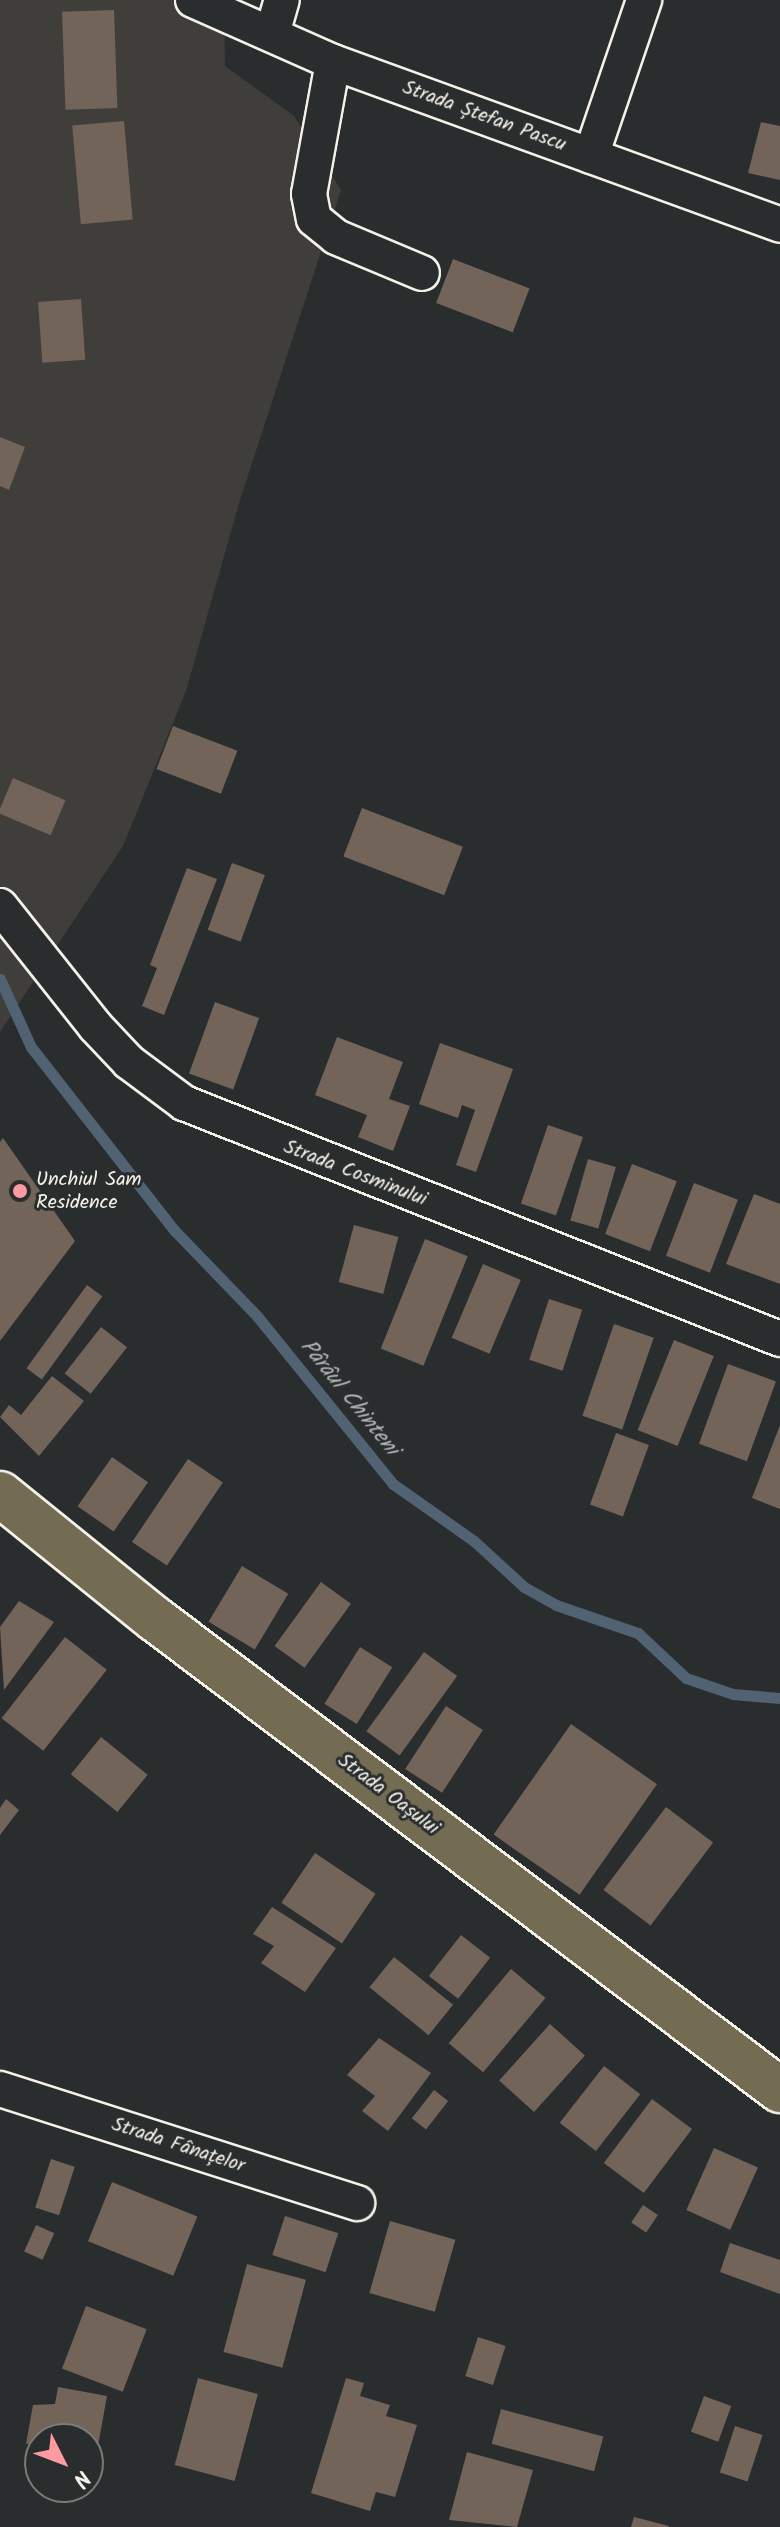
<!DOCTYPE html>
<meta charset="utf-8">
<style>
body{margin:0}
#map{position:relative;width:780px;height:2527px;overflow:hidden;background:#2a2d2e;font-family:Kalam,sans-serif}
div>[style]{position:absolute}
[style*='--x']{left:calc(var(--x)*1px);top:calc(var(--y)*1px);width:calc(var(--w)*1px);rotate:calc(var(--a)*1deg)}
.built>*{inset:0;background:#403e3b}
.stream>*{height:11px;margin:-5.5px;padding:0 5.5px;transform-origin:5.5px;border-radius:5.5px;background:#516373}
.building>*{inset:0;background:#726458;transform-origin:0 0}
.roads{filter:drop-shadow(2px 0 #f4f1e8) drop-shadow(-2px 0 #f4f1e8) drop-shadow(0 2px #f4f1e8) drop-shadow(0 -2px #f4f1e8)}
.minor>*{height:34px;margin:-17px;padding:0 17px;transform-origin:17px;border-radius:17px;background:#2a2d2e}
.major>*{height:44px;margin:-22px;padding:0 22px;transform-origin:22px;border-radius:22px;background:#736b52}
.dots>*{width:22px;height:22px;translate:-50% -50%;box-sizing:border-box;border:4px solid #2a2d2e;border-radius:50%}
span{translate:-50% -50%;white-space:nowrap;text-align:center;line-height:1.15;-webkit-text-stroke:6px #2a2d2e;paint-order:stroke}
.street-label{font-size:20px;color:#f4f1e8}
.poi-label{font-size:20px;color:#f4f1e8}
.left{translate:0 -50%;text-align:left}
.water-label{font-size:22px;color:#b3b8b9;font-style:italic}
.north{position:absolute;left:24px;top:2423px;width:80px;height:80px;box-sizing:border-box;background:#2a2d2e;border:2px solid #7b7b78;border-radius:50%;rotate:132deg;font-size:22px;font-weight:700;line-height:32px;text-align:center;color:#f4f1e8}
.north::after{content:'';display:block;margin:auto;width:28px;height:36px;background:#ff9aa2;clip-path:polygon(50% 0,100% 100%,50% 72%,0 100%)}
</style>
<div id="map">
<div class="built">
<div style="clip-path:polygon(0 0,224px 0,225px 66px,294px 116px,341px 190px,239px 503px,186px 691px,123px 846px,0 1032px)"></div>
</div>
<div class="stream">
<div style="--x:0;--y:979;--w:75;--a:65.5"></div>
<div style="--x:31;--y:1047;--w:234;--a:52"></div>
<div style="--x:175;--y:1231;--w:118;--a:46"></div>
<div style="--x:257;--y:1316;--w:216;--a:51"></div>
<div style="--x:393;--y:1484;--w:99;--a:35.1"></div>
<div style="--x:474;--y:1541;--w:68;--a:42.6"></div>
<div style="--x:524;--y:1587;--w:37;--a:29"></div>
<div style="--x:556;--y:1605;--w:87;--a:18.9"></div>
<div style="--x:638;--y:1633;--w:66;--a:43.2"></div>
<div style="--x:686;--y:1678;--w:50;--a:18.8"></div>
<div style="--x:733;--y:1694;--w:47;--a:4.9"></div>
</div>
<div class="building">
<div style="left:114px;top:10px;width:98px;height:52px;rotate:88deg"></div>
<div style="left:124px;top:121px;width:99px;height:52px;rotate:85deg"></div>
<div style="clip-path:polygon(761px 122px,780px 126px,780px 180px,748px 173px)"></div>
<div style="left:453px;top:259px;width:82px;height:47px;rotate:21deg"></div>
<div style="left:81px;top:299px;width:61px;height:43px;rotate:86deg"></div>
<div style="clip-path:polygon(0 437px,25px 447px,9px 490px,0 486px)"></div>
<div style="left:173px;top:726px;width:69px;height:46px;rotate:21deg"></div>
<div style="left:13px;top:778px;width:57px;height:38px;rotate:23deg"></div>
<div style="left:362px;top:808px;width:108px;height:52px;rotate:21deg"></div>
<div style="left:232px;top:863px;width:35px;height:71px;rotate:20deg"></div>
<div style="clip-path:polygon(187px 868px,217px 879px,164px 1015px,142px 1006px,157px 968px,150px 965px)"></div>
<div style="left:215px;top:1002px;width:47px;height:76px;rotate:20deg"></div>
<div style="clip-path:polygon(337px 1037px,403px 1062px,389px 1099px,410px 1106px,393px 1151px,358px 1137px,367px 1115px,315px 1095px)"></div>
<div style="clip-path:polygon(440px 1043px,513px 1069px,476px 1172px,456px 1165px,475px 1110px,462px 1105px,458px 1118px,419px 1104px)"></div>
<div style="left:548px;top:1125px;width:37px;height:83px;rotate:19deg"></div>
<div style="clip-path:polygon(3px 1138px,75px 1241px,0 1341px,0 1142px)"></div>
<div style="left:588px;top:1159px;width:29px;height:64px;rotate:16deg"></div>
<div style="left:632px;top:1164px;width:48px;height:75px;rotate:21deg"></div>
<div style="left:694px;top:1183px;width:47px;height:78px;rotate:21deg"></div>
<div style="clip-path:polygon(754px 1194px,780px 1204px,780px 1284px,726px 1264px)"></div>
<div style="left:354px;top:1225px;width:46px;height:59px;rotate:15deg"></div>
<div style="left:425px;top:1239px;width:46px;height:118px;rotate:22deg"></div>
<div style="left:483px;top:1264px;width:41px;height:80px;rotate:23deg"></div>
<div style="left:87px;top:1285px;width:19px;height:103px;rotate:36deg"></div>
<div style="left:549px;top:1299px;width:35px;height:64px;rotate:18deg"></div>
<div style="left:614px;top:1324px;width:42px;height:97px;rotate:19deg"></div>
<div style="left:101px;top:1327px;width:33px;height:59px;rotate:38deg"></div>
<div style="left:674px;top:1340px;width:43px;height:97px;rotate:22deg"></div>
<div style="left:728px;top:1364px;width:51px;height:85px;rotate:20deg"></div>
<div style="clip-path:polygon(52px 1376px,84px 1401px,39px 1456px,0 1417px,9px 1405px,21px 1415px)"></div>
<div style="clip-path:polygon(780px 1425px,780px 1509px,752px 1498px)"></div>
<div style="left:616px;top:1433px;width:35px;height:76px;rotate:20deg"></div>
<div style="left:112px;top:1457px;width:44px;height:60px;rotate:35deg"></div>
<div style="left:188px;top:1459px;width:42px;height:100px;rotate:34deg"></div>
<div style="left:242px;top:1566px;width:54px;height:65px;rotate:31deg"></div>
<div style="left:321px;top:1582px;width:37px;height:79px;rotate:36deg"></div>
<div style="clip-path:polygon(19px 1601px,54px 1622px,4px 1690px,0 1627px)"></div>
<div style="left:65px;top:1637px;width:53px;height:103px;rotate:38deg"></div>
<div style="left:360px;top:1647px;width:38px;height:67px;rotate:32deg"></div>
<div style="left:424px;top:1652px;width:41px;height:98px;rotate:36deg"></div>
<div style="left:446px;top:1706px;width:44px;height:75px;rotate:33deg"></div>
<div style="left:571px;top:1724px;width:105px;height:135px;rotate:35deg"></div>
<div style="left:101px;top:1737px;width:60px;height:48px;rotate:39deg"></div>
<div style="clip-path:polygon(6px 1799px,19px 1810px,0 1835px,0 1808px)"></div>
<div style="left:666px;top:1807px;width:59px;height:104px;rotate:37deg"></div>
<div style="left:315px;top:1853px;width:73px;height:60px;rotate:34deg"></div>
<div style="clip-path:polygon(272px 1907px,336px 1948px,305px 1992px,261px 1963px,274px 1946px,253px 1934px)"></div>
<div style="left:461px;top:1935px;width:37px;height:52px;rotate:38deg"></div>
<div style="left:394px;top:1957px;width:76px;height:39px;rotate:39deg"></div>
<div style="left:511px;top:1969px;width:45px;height:97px;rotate:40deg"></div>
<div style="left:550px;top:2024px;width:47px;height:76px;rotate:42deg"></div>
<div style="clip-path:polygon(379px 2038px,431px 2073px,388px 2131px,362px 2111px,375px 2096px,347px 2075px)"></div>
<div style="left:604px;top:2066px;width:46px;height:72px;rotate:38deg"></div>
<div style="left:434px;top:2090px;width:18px;height:36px;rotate:38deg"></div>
<div style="left:652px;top:2099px;width:50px;height:80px;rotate:37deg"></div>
<div style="left:714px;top:2148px;width:48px;height:68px;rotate:24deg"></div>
<div style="left:51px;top:2159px;width:25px;height:51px;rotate:18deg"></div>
<div style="left:112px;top:2182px;width:92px;height:64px;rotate:22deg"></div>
<div style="left:643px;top:2205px;width:18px;height:21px;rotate:34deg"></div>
<div style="left:285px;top:2216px;width:56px;height:41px;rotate:18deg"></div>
<div style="left:390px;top:2221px;width:68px;height:75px;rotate:16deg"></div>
<div style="left:36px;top:2225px;width:20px;height:29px;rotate:24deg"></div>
<div style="clip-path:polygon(730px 2243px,780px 2260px,780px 2294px,720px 2272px)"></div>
<div style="left:247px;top:2264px;width:61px;height:91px;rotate:15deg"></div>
<div style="left:86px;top:2306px;width:65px;height:67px;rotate:21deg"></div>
<div style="left:478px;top:2337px;width:29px;height:41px;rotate:18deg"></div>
<div style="left:198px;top:2378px;width:62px;height:90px;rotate:15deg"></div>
<div style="clip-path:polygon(346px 2378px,364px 2383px,360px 2396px,390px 2405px,386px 2416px,417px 2425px,395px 2497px,376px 2492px,370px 2511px,311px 2493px)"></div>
<div style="clip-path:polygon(58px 2387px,107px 2396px,96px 2457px,88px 2456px,88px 2439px,26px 2444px,33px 2405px,55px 2404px)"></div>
<div style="left:704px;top:2396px;width:29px;height:38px;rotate:20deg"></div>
<div style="left:501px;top:2409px;width:106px;height:36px;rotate:15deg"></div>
<div style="left:735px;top:2426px;width:29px;height:49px;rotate:18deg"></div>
<div style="clip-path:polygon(467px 2452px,533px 2470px,517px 2527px,449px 2520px)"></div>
<div style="clip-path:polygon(634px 2517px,669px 2526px,668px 2527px,631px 2527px)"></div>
</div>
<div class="roads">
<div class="minor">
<div style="--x:193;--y:0;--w:153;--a:23.9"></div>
<div style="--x:333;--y:62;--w:476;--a:20"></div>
<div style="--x:272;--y:34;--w:35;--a:-74"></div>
<div style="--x:333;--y:62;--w:134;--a:100.3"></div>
<div style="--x:309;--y:194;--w:25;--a:79"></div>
<div style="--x:314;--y:219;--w:28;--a:39"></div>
<div style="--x:336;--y:237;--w:93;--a:22.7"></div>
<div style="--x:591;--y:156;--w:165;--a:-71.2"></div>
<div style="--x:0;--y:906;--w:153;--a:51.6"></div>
<div style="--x:95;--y:1026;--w:50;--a:46.6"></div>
<div style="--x:129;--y:1062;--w:69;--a:36.7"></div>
<div style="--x:184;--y:1103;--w:641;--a:21.6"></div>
<div style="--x:0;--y:2089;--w:375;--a:17.7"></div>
</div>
<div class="major">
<div style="--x:0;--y:1494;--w:199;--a:38.9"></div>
<div style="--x:155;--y:1619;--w:783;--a:37"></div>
</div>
</div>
<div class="dots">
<div style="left:20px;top:1191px;background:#ff9aa2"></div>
</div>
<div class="street-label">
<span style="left:484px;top:117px;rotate:20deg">Strada Ștefan Pascu</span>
<span style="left:355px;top:1174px;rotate:21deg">Strada Cosminului</span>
<span style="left:388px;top:1795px;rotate:37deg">Strada Oașului</span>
<span style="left:178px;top:2146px;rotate:18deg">Strada Fânațelor</span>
</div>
<div class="poi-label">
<span class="left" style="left:36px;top:1192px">Unchiul Sam<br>Residence</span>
</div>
<div class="water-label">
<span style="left:349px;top:1398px;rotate:51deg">Pârâul Chinteni</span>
</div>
<div class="north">N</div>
</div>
